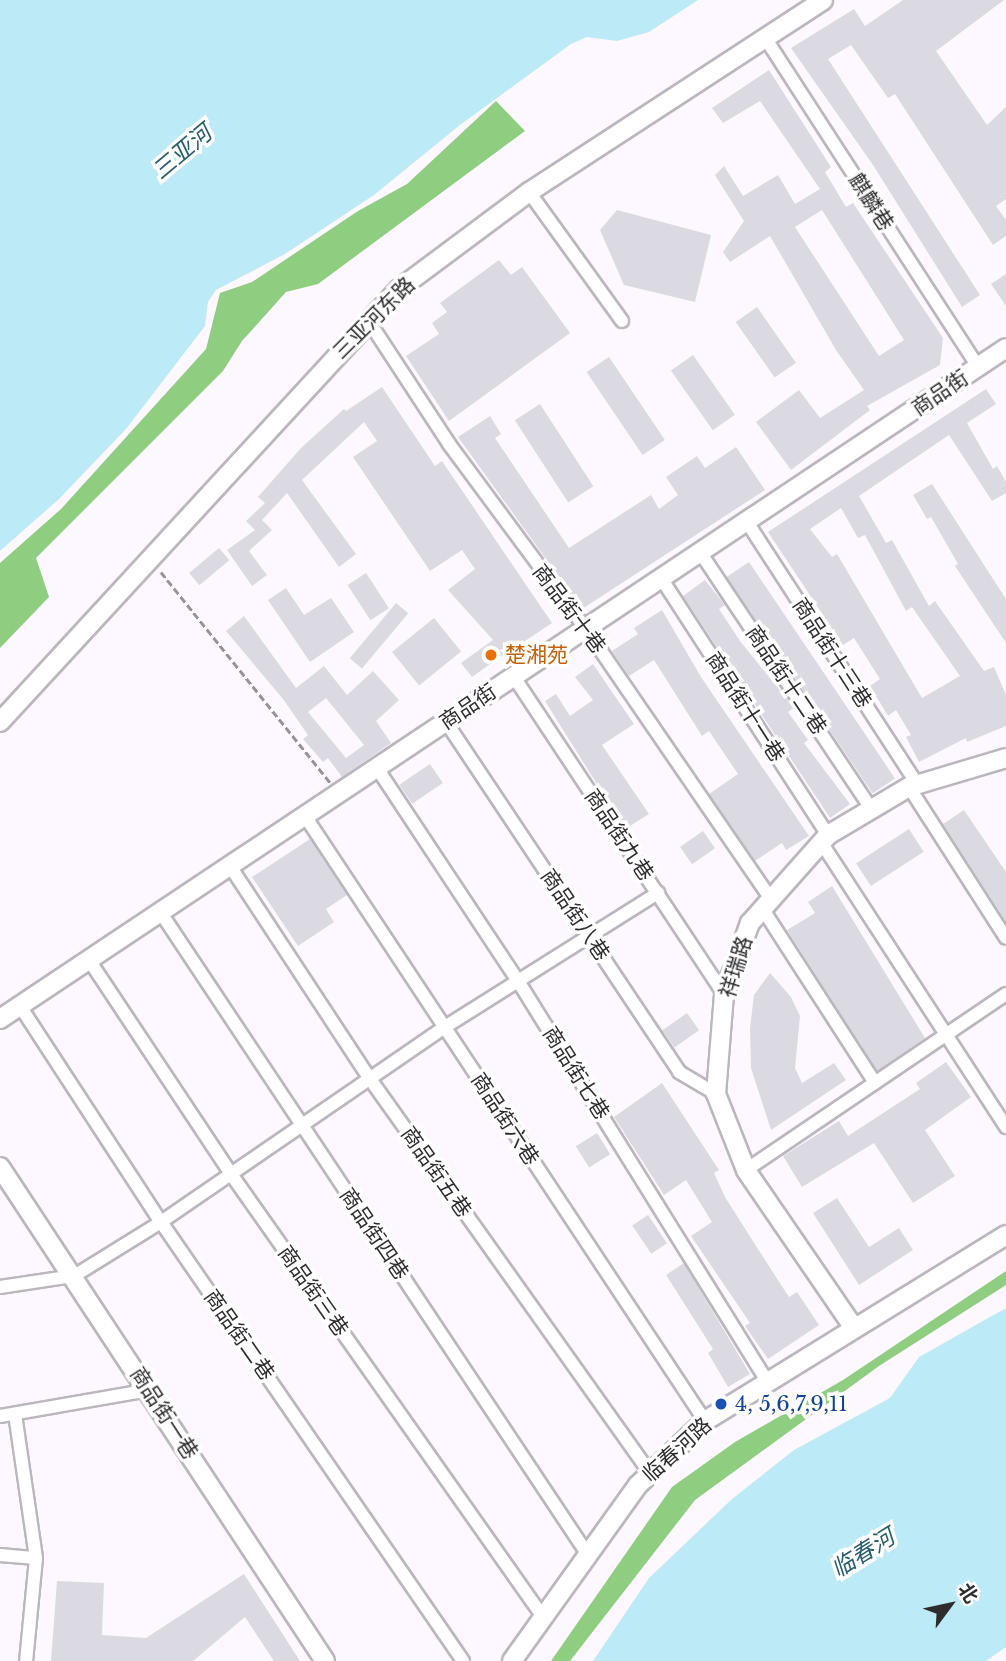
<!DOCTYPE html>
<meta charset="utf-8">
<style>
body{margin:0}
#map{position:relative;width:1006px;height:1661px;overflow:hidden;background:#fdf7ff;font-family:"Libre Baskerville","Noto Sans SC",serif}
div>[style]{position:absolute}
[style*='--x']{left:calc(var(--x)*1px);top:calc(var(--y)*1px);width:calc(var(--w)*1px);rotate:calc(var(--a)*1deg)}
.forest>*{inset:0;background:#8fcd81}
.water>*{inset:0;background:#bdeaf7}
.building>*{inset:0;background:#dbdae3;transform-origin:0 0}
.path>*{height:2.5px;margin-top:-1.25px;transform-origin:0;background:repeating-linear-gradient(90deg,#969297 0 7px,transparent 0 10.5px)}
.roads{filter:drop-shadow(2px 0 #bcb6be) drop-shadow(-2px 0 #bcb6be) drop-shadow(0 2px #bcb6be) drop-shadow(0 -2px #bcb6be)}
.street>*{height:12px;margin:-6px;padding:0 6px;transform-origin:6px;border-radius:6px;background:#fff}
.secondary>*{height:18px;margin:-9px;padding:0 9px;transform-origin:9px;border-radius:9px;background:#fff}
.dots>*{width:19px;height:19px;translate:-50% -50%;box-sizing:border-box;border:4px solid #fff;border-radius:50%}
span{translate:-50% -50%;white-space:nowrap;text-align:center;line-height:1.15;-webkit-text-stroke:7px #fff;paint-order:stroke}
.street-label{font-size:21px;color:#2e2c2f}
.food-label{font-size:21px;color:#c56008}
.left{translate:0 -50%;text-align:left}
.transit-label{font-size:21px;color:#164399}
.water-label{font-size:23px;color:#275e6c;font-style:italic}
.north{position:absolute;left:915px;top:1570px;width:70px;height:70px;-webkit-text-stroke:5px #fff;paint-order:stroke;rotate:57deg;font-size:19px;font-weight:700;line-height:28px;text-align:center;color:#2e2c2f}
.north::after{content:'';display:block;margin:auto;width:24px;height:32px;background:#2e2c2f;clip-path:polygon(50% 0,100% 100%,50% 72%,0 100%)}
</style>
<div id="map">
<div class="forest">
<div style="clip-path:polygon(496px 101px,525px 131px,318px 284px,286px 292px,242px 341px,223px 371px,36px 558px,49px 597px,0 648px,0 563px,61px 509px,206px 349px,220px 293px,252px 282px,358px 211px,407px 184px)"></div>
<div style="clip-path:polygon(1006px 1271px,1006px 1285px,879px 1366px,695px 1500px,570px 1661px,551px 1661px,672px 1487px,735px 1442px,843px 1380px)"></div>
</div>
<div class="water">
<div style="clip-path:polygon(0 0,698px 0,649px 32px,617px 41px,587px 37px,571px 44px,460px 125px,374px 195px,285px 254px,216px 290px,208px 302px,205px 326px,126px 429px,59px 499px,0 551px)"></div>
<div style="clip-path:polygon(1006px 1308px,1006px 1647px,986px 1661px,593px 1661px,649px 1578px,732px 1499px,794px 1450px,890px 1398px,919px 1357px)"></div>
</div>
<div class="building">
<div style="clip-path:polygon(903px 0,1004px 0,936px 51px,987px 125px,1006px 107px,1006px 199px,996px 206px,1006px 220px,1006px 236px,993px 245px,895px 94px,888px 98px,851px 45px,828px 59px,980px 295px,962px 307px,873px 165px,791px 48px,854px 9px,865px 26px)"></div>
<div style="clip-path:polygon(evenodd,769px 70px,831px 167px,825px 172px,846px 207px,853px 203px,943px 338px,940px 365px,867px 406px,870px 410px,791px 470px,756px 422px,799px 390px,820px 418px,864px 390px,836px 350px,770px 236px,730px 262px,723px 252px,744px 221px,715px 175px,724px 166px,743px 196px,778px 175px,795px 204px,820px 189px,760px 101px,723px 123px,712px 108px,769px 70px,822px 210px,904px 340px,879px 356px,795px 227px,822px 210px)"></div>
<div style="clip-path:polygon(617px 210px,711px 235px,695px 302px,624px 285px,600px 230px)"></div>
<div style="clip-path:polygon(499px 260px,511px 275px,522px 267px,570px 333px,449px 421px,406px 356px,439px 334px,432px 323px,447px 312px,440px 303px)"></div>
<div style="clip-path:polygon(1006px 274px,1006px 306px,991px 284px)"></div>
<div style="left:757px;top:307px;width:68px;height:26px;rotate:55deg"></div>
<div style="left:693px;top:355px;width:73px;height:27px;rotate:55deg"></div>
<div style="left:609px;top:357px;width:100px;height:27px;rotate:56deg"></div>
<div style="clip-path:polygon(382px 387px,435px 466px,442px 461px,552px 623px,522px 643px,527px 649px,510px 662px,504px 654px,472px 677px,461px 663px,493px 640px,448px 590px,475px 569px,462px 550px,430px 571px,353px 457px,377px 441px,364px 422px,302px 480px,356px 554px,339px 567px,287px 493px,262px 520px,272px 530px,249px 551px,267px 575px,252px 586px,227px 550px,255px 530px,246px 521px,265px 503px,258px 497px,301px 448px,344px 409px,346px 411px)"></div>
<div style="clip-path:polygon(evenodd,986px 389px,996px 404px,967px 423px,993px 469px,997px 466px,1006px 482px,1006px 493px,992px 501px,949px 435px,859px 496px,886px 543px,892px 540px,929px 606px,935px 601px,984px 671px,994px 667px,1006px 695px,1006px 726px,967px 742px,966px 738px,919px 762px,906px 737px,911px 735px,896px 710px,888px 716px,870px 686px,880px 679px,854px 638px,843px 645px,768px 532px,986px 389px,841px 508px,858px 538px,865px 535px,906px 611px,912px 607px,960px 676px,922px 698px,837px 554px,832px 557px,810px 529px,841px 508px)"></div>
<div style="left:540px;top:404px;width:98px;height:30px;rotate:57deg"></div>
<div style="clip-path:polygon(490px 416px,501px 434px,495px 438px,569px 548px,651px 495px,659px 509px,678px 495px,666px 477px,697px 456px,705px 468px,736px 447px,765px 490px,582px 609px,458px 437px)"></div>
<div style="clip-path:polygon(932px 484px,1006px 599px,1006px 643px,955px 566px,958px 564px,931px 517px,927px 519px,913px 495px)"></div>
<div style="left:219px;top:548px;width:16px;height:39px;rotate:50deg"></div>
<div style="left:749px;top:562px;width:261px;height:27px;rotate:56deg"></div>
<div style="left:366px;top:573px;width:42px;height:22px;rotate:57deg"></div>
<div style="clip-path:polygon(705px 580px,725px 605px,719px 609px,740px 641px,794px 708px,788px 712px,808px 740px,804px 743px,850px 804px,830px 818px,683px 596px)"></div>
<div style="clip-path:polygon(286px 588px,304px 615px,331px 598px,354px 632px,310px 662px,268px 600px)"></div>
<div style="left:396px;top:603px;width:16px;height:72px;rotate:40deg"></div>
<div style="clip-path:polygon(662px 610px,701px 677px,809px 836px,786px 850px,782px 843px,755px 861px,709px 794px,738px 774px,709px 731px,702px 736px,654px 660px,629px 676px,612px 651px,638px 634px,634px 628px)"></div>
<div style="clip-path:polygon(evenodd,244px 616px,296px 688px,324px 666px,347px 695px,373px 671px,399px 700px,376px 721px,391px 743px,342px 777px,328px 758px,323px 762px,303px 739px,308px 735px,283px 699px,226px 631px,244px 616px,326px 698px,364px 745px,346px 758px,308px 712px,326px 698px)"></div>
<div style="left:434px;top:618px;width:43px;height:54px;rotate:51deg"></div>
<div style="clip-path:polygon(593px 664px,634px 724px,602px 745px,649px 814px,625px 829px,545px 701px,556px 694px,570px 716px,593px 700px,575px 677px)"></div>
<div style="left:430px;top:764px;width:23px;height:37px;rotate:56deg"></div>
<div style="clip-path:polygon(964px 810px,1006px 872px,1006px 922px,943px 824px)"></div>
<div style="left:909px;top:829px;width:27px;height:63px;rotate:57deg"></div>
<div style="left:703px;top:831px;width:21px;height:28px;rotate:55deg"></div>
<div style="clip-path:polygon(310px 839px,347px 895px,326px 909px,334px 922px,298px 946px,252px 877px)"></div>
<div style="clip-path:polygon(832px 886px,925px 1038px,877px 1071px,787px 930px,815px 913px,808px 902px)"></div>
<div style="clip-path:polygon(770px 973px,791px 997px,800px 1016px,795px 1068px,802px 1083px,834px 1063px,846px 1080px,771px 1130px,751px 1068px,750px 1028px,754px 995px)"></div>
<div style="left:687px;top:1013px;width:21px;height:30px;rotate:55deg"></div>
<div style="clip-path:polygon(946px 1062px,971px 1097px,925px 1130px,955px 1176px,913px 1203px,874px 1143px,802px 1187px,783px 1156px,839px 1121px,848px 1136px,920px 1089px,916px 1083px)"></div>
<div style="clip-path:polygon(662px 1083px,719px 1170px,714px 1173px,725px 1197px,756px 1246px,789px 1297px,797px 1292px,819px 1325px,768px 1359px,745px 1326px,750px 1323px,691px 1236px,712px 1222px,686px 1180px,664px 1195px,614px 1117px)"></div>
<div style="left:597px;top:1133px;width:25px;height:25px;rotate:58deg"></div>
<div style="clip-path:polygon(837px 1198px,869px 1247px,899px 1228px,913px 1250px,859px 1285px,813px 1213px)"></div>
<div style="left:648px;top:1215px;width:34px;height:19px;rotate:56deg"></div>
<div style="clip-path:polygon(684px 1263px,750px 1374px,728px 1387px,708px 1353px,713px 1349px,666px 1275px)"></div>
<div style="clip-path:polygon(244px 1574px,300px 1661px,274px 1661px,245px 1617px,193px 1661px,51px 1661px,57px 1581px,104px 1583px,102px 1635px,146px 1638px)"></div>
</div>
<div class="path">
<div style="--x:161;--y:572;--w:270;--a:51.2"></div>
</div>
<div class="roads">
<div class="street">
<div style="--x:764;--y:36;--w:394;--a:57.1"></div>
<div style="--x:529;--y:192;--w:159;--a:54.2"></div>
<div style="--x:368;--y:320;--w:148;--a:56.8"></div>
<div style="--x:449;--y:444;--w:230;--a:53.5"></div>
<div style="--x:586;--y:629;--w:326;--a:55.6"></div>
<div style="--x:747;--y:522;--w:312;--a:57"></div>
<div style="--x:700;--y:552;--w:308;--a:56.3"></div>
<div style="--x:661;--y:578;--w:306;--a:57"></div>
<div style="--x:514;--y:677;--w:380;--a:56.5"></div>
<div style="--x:446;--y:722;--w:420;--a:56.3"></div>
<div style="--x:679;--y:1072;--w:43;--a:30.7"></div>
<div style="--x:377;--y:768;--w:255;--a:56.5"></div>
<div style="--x:518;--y:981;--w:473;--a:58.1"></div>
<div style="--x:909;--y:787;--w:179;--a:57.3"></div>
<div style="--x:305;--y:816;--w:725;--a:56.53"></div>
<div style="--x:821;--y:842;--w:340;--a:57"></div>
<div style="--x:230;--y:866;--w:255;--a:56.7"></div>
<div style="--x:370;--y:1079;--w:483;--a:54.6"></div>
<div style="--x:762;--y:908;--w:208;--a:57.1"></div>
<div style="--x:161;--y:913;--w:771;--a:56.37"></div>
<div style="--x:89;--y:960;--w:257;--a:56.4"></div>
<div style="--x:231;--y:1174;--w:542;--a:54.84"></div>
<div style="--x:20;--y:1006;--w:258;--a:56.9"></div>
<div style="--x:161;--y:1222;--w:533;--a:55.47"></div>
<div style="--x:746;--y:1170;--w:314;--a:-34.1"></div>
<div style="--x:0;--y:1287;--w:75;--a:-8.5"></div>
<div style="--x:74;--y:1276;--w:102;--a:-31.8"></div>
<div style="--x:161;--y:1222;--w:345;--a:-34.5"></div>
<div style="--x:445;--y:1027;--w:252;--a:-32.2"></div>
<div style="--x:15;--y:1414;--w:146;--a:81.7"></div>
<div style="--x:36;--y:1558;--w:103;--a:95.5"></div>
<div style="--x:0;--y:1416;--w:151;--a:-9.9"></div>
<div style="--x:0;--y:1555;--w:36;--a:5"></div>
</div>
<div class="secondary">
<div style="--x:0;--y:722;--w:589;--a:-47.34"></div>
<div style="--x:399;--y:289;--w:162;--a:-36.7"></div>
<div style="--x:529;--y:192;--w:351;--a:-33.1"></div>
<div style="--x:0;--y:1019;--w:1209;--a:-33.7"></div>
<div style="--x:0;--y:1167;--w:591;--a:56.66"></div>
<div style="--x:854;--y:1328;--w:191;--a:-124.4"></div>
<div style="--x:746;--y:1170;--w:82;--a:-111.5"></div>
<div style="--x:716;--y:1094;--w:100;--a:-85.4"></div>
<div style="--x:724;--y:994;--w:76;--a:-69.9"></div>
<div style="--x:750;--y:923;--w:118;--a:-48.4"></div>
<div style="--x:828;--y:835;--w:94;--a:-30.7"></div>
<div style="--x:909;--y:787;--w:101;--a:-16.6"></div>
<div style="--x:512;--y:1661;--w:216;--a:-54.4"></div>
<div style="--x:638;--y:1485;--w:93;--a:-43.7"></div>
<div style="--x:705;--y:1421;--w:354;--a:-31.7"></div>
</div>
</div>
<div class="dots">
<div style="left:491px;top:655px;background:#e8710a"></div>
<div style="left:721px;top:1404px;background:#1a4fb4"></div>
</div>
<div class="street-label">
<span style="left:871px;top:202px;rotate:57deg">麒麟巷</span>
<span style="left:374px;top:318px;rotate:-45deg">三亚河东路</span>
<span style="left:940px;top:393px;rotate:-34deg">商品街</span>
<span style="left:569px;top:609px;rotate:53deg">商品街十巷</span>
<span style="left:832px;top:653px;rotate:57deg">商品街十三巷</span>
<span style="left:786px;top:680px;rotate:56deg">商品街十二巷</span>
<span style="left:468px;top:707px;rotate:-34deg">商品街</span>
<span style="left:745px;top:707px;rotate:57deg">商品街十一巷</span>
<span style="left:619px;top:835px;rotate:56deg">商品街九巷</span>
<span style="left:575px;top:915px;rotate:56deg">商品街八巷</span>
<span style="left:736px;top:967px;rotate:-73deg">祥瑞路</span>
<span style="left:576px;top:1073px;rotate:58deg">商品街七巷</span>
<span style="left:505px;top:1119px;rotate:57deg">商品街六巷</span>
<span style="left:436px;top:1172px;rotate:55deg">商品街五巷</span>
<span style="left:374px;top:1234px;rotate:56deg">商品街四巷</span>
<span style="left:313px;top:1291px;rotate:55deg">商品街三巷</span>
<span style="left:239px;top:1335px;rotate:55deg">商品街二巷</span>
<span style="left:164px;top:1413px;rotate:57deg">商品街一巷</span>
<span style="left:677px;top:1450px;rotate:-42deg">临春河路</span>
</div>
<div class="food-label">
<span class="left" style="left:505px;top:655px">楚湘苑</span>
</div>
<div class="transit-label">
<span class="left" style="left:735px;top:1404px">4, 5,6,7,9,11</span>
</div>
<div class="water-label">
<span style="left:182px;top:152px;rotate:-40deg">三亚河</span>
<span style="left:863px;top:1553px;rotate:-32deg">临春河</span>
</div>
<div class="north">北</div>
</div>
